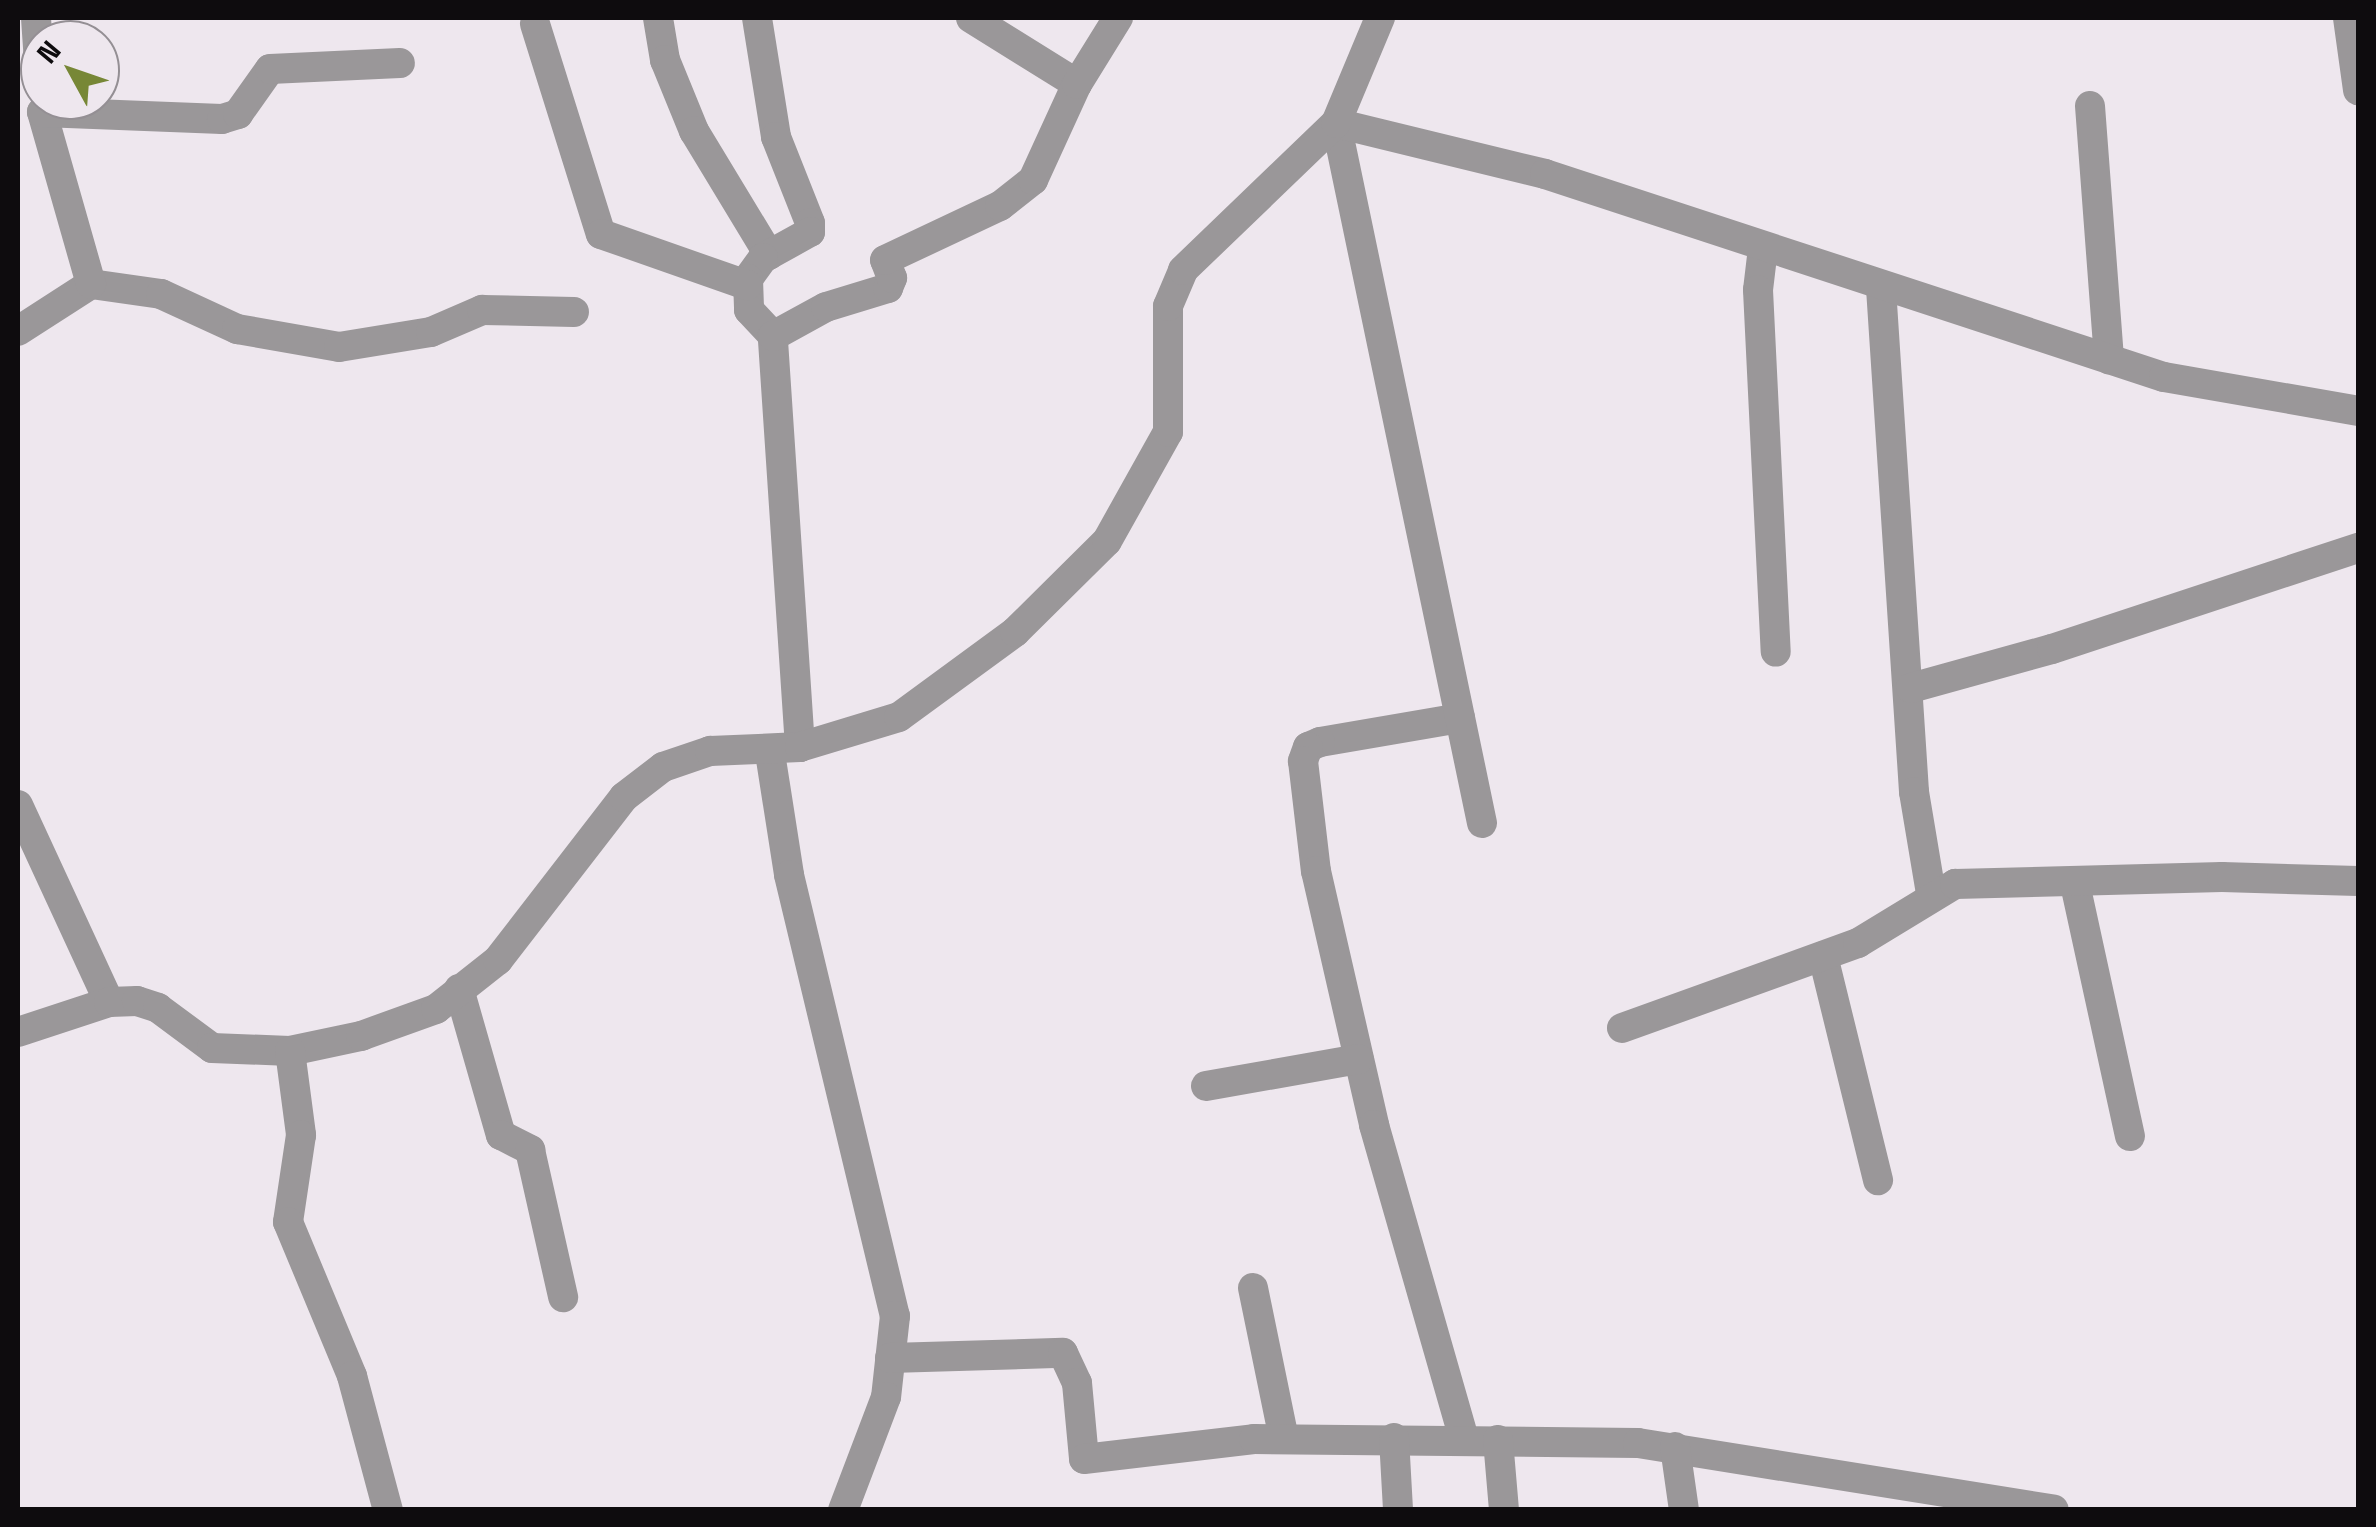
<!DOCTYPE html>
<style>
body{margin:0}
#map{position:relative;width:2376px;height:1527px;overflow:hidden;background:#eee7ee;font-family:"Space Grotesk",sans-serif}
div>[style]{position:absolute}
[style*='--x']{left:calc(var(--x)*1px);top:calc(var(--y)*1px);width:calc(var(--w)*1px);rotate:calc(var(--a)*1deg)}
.street>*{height:30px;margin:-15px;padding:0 15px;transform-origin:15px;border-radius:15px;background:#9a9799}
span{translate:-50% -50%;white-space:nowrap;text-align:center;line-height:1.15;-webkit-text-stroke:9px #eee7ee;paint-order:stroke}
.frame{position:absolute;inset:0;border:20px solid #0e0c0e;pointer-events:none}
.north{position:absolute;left:20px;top:20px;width:100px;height:100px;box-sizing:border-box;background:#eee7ee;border:2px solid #948f94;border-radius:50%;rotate:310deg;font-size:28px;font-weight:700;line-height:40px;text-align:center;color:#0e0c0e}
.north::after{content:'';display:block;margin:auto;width:35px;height:45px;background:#778736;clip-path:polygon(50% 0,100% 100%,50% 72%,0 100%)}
</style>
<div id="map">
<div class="street">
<div style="--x:36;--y:18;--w:58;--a:86.1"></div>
<div style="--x:658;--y:18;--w:43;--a:80.5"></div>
<div style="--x:665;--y:60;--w:77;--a:67.8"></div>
<div style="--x:694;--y:131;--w:145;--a:58.8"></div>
<div style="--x:757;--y:18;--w:121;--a:80.9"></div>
<div style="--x:776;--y:137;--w:92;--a:68.4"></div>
<div style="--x:810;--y:223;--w:9;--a:90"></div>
<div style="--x:810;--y:232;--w:54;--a:151"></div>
<div style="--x:763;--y:258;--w:26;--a:126"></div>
<div style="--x:748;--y:279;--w:31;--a:88"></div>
<div style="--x:749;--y:310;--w:35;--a:47"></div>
<div style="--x:971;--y:18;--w:125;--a:31.9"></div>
<div style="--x:2348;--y:18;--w:73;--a:82.1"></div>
<div style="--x:535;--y:24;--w:220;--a:72.6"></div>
<div style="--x:601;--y:234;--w:155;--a:19.3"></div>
<div style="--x:2090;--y:106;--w:254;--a:85.7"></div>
<div style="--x:1763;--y:248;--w:42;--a:96.8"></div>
<div style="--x:1758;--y:290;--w:362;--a:87.2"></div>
<div style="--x:91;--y:284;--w:71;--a:8.1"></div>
<div style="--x:161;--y:294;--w:84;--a:24.7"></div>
<div style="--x:237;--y:329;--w:104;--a:10"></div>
<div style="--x:339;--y:347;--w:93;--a:-9.3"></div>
<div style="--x:431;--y:332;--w:56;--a:-23.3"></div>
<div style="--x:482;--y:310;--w:92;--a:1.2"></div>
<div style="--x:1881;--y:288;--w:505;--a:86.25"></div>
<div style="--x:1914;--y:792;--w:103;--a:80.5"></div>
<div style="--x:18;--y:331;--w:87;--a:-32.8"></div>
<div style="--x:91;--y:284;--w:179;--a:-105.9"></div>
<div style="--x:42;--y:112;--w:180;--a:2.2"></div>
<div style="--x:222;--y:119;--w:17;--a:-17"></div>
<div style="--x:238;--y:114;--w:55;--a:-54.6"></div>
<div style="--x:270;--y:69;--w:130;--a:-2.6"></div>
<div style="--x:1911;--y:688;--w:146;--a:-15.5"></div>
<div style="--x:2052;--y:649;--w:322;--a:-18.3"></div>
<div style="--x:1460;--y:718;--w:142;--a:170.3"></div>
<div style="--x:1320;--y:742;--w:13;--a:157"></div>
<div style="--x:1308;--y:747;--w:15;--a:110"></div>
<div style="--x:1303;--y:761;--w:111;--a:83.3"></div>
<div style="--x:1316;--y:871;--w:261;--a:77.1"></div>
<div style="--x:1374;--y:1125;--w:327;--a:74"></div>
<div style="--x:800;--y:747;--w:412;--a:-93.8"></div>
<div style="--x:773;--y:336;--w:60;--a:-28.7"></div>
<div style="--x:826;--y:307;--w:65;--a:-17"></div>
<div style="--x:888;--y:288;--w:11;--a:-68"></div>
<div style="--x:892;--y:278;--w:19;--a:-111"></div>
<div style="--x:885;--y:260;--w:127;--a:-25.2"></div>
<div style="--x:1000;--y:206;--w:42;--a:-38.2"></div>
<div style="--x:1033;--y:180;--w:106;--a:-65.4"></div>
<div style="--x:1077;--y:84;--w:78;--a:-58.2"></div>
<div style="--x:770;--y:753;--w:123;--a:81.1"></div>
<div style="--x:789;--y:875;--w:454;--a:76.5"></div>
<div style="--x:895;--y:1316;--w:81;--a:96.3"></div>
<div style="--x:886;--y:1397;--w:121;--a:110.8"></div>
<div style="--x:18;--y:805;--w:217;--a:65.2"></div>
<div style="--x:1482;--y:823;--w:715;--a:-101.78"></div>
<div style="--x:1336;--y:123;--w:215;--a:13.7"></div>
<div style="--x:1545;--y:174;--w:651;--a:18.16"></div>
<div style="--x:2164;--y:377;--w:197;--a:9.9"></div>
<div style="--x:2075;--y:884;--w:258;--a:77.7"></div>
<div style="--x:1823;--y:956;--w:231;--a:76.2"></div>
<div style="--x:459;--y:989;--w:152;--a:74"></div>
<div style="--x:501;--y:1135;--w:33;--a:27"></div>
<div style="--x:530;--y:1150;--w:151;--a:77.3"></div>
<div style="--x:1622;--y:1028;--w:251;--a:-19.8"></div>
<div style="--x:1858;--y:943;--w:114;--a:-31.3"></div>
<div style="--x:1955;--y:884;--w:267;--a:-1.5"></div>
<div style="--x:2222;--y:877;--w:136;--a:1.7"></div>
<div style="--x:18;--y:1032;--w:96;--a:-18.2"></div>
<div style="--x:109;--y:1002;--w:28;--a:-2"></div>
<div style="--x:137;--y:1001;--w:22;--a:18"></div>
<div style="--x:158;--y:1008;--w:67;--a:36.5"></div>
<div style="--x:212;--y:1048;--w:78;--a:2.2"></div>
<div style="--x:290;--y:1051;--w:73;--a:-11.9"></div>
<div style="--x:361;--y:1036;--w:80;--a:-19.8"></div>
<div style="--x:436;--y:1009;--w:79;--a:-38.3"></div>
<div style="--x:498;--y:960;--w:206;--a:-52.3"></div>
<div style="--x:624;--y:797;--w:49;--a:-37.6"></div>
<div style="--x:663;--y:767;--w:50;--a:-18.8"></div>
<div style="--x:710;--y:751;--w:90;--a:-2.5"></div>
<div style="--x:800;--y:747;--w:103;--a:-16.9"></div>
<div style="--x:899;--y:717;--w:144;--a:-36.2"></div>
<div style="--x:1015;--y:632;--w:129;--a:-44.7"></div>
<div style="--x:1107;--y:541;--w:125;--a:-60.8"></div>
<div style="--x:1168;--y:432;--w:126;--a:-90"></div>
<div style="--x:1168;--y:306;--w:39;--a:-67"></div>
<div style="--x:1183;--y:270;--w:212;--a:-43.9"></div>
<div style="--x:1336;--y:123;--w:114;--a:-67.3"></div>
<div style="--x:290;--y:1051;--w:85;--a:82.5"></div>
<div style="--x:301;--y:1135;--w:88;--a:98.5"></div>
<div style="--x:288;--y:1222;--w:167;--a:67.4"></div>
<div style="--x:352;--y:1376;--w:139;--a:75"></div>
<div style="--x:1206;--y:1086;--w:155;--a:-10"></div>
<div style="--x:1253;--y:1288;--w:154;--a:78.4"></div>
<div style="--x:890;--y:1358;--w:173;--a:-1.7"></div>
<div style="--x:1063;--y:1353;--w:33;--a:65"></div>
<div style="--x:1077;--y:1383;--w:76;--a:84.7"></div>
<div style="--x:1084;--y:1459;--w:171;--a:-6.7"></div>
<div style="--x:1254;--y:1439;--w:384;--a:0.6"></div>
<div style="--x:1638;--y:1443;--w:421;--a:9.1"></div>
<div style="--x:1394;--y:1438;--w:72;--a:86.8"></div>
<div style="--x:1498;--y:1440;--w:70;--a:85.1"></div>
<div style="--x:1675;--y:1447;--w:64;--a:81.9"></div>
</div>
<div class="frame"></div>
<div class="north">N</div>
</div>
